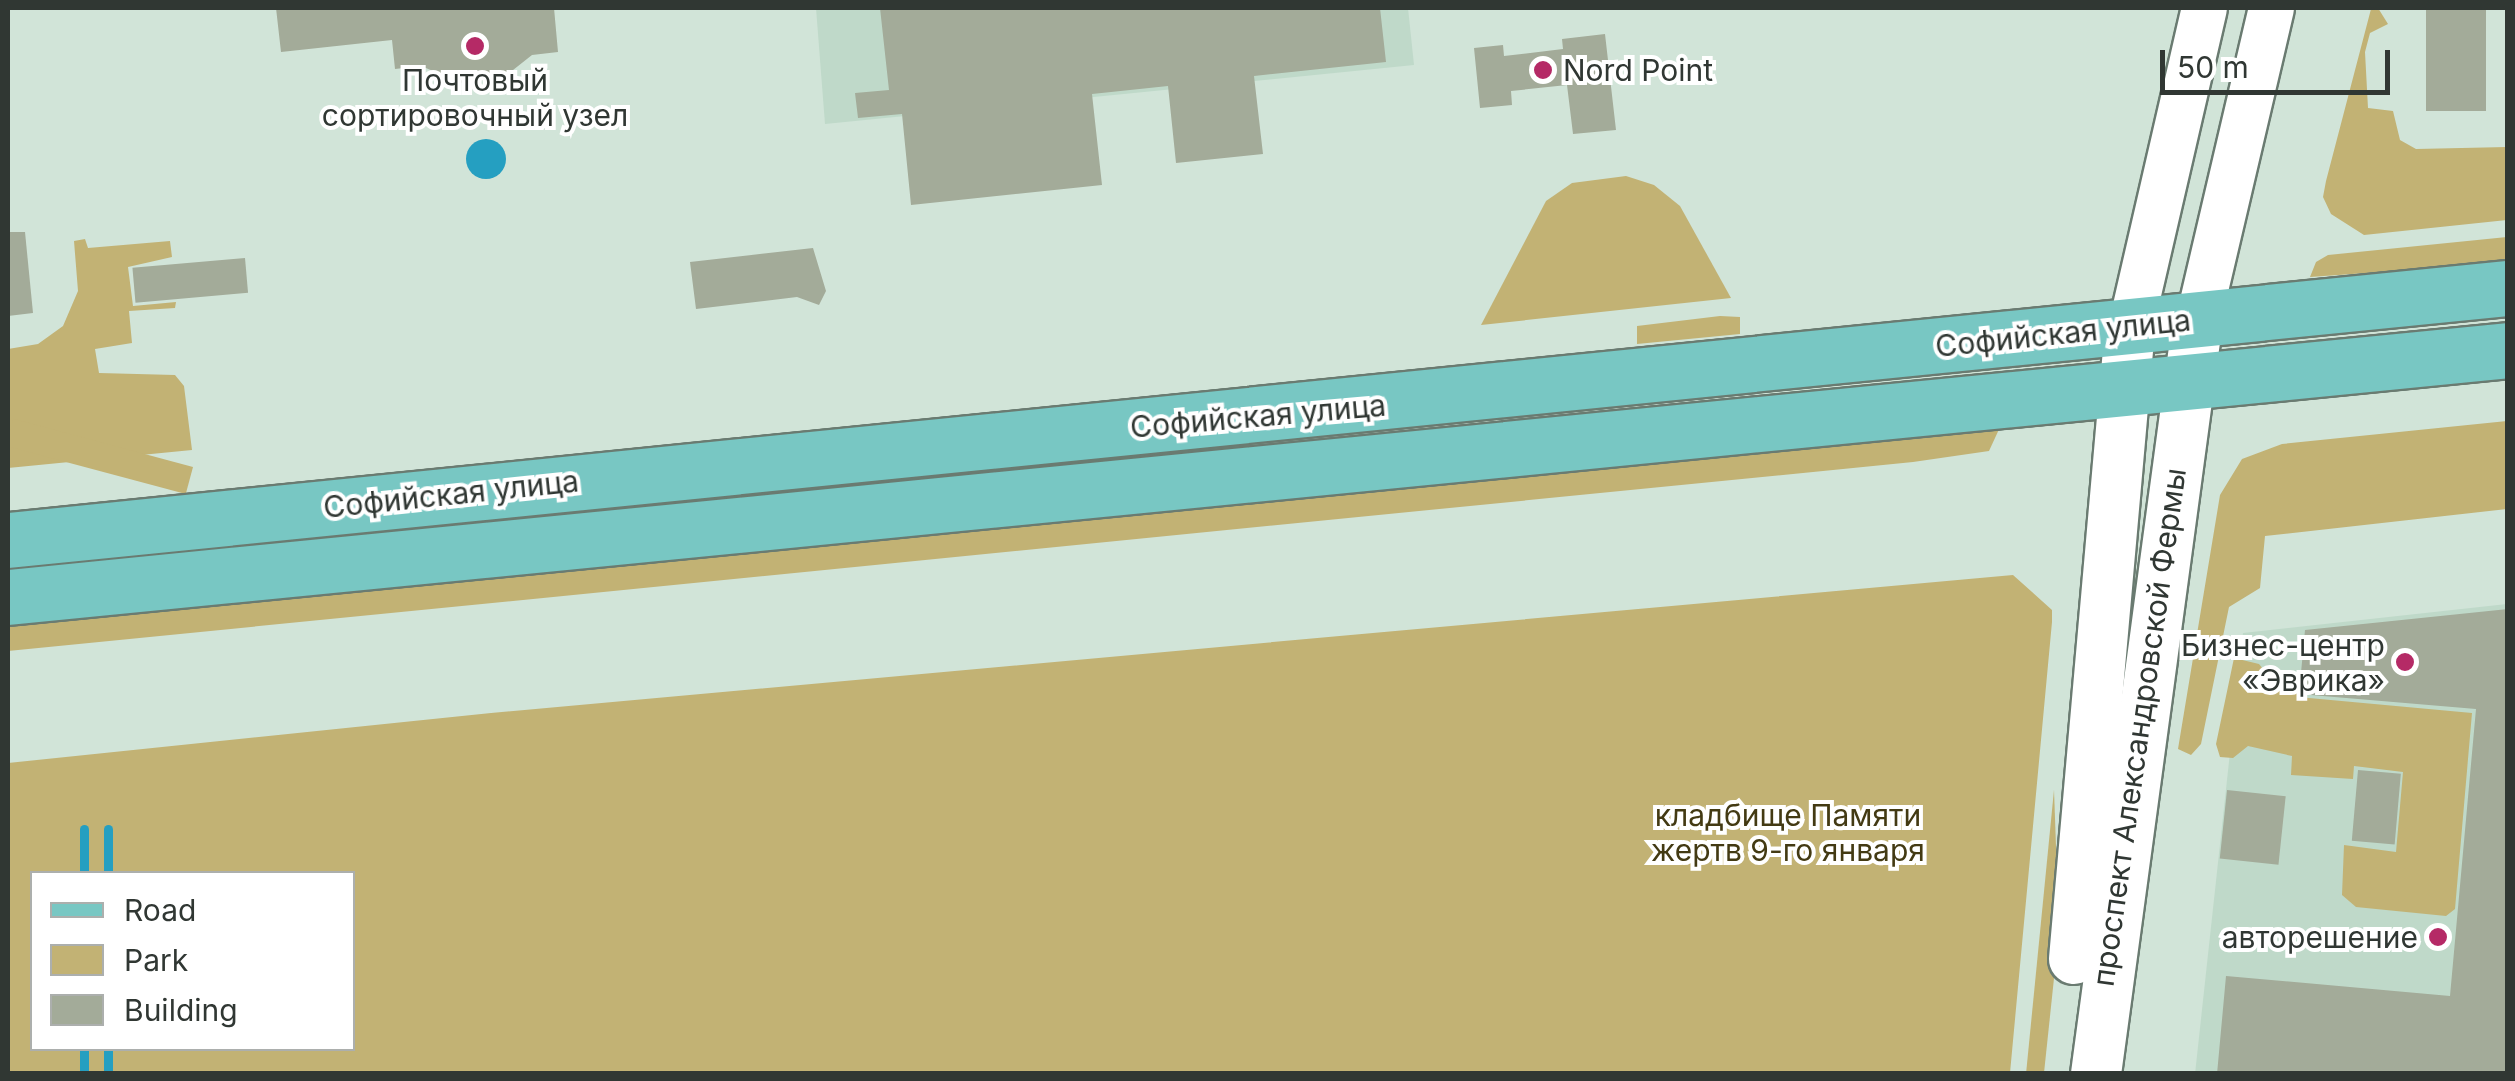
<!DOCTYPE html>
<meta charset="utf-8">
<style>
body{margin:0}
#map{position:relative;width:2515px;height:1081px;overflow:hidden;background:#d1e4d8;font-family:Inter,sans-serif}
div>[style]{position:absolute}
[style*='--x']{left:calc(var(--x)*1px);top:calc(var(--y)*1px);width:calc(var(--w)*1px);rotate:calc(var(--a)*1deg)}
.built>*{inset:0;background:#bfd9c9}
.green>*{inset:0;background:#c2b274;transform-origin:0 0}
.water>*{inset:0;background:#259fc1}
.round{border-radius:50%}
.stream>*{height:9px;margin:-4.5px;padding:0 4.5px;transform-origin:4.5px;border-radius:4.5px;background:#259fc1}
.building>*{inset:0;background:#a3ab99;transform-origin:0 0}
.roads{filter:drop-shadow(2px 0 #6a7b71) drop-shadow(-2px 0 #6a7b71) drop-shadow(0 2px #6a7b71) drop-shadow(0 -2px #6a7b71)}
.tertiary>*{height:45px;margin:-22.5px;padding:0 22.5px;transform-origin:22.5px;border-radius:22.5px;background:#fff}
.secondary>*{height:50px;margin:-25px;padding:0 25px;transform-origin:25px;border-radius:25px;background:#fff}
.primary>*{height:55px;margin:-27.5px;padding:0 27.5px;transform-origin:27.5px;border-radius:27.5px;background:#78c7c3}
.dots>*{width:28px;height:28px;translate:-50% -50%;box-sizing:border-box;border:5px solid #fff;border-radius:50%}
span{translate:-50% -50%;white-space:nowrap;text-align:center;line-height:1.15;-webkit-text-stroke:8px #fff;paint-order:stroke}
.poi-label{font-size:30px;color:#303733}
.left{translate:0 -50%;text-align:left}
.right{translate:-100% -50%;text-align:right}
.street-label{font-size:30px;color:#303733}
.park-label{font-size:30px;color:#433a13}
.frame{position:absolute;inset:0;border:10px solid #303733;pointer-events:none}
.legend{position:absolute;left:30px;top:871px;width:325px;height:180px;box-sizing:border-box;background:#fff;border:2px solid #acafad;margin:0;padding:12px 18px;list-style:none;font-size:30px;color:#303733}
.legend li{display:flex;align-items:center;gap:20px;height:50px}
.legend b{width:50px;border:2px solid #acafad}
.scale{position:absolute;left:2160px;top:50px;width:230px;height:45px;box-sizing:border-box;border:5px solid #303733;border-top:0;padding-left:12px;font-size:30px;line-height:35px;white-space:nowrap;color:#303733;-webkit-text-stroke:8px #fff;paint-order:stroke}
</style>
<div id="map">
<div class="built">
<div style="clip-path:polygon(816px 8px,1408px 8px,1414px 65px,825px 124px)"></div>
<div style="clip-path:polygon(2507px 604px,2507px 1073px,2195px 1074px,2243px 633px)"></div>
</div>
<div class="green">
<div style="clip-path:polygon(2378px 8px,2388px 24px,2370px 33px,2365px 52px,2368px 108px,2393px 111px,2400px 140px,2416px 149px,2507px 147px,2507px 220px,2364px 235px,2331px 214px,2323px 197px,2326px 181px,2371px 9px)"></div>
<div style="clip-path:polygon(1626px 176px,1654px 185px,1680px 206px,1731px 298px,1481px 325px,1546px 201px,1572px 183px)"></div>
<div style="clip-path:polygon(2507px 237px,2507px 263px,2310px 277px,2316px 262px,2328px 255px)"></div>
<div style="clip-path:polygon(85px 239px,88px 248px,170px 241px,172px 257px,128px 267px,133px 306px,176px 302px,175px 308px,129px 311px,132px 343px,95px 349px,99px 373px,175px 375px,184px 386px,192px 450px,8px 468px,8px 349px,38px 344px,63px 326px,78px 291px,74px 241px)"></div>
<div style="clip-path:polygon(1720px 316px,1740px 317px,1740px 334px,1637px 344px,1637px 326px)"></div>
<div style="clip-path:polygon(2507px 421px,2507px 509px,2265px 536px,2260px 588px,2229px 607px,2201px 744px,2191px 755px,2178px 749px,2220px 495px,2242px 459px,2282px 444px)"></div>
<div style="clip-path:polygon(2001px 425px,1989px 451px,1913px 462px,8px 651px,8px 624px)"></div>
<div style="left:193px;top:467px;width:28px;height:186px;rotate:105deg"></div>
<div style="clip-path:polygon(evenodd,2013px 575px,2052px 610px,2052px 622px,2010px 1073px,8px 1073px,8px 763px,491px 713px,2013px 575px,32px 874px,352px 874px,352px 1048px,32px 1048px,32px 874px)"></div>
<div style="clip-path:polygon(2234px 658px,2259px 664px,2278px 687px,2296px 689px,2298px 697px,2472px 713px,2455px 909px,2446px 916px,2356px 907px,2342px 895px,2344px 845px,2396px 852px,2403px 772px,2354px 766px,2353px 779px,2291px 775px,2292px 756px,2248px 746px,2233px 758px,2220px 757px,2216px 744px)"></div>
<div style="clip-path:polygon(2054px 790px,2059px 931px,2044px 1073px,2026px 1074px)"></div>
</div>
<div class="water">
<div class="round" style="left:466px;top:139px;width:40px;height:40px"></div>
</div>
<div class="stream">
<div style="--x:84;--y:829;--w:45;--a:90"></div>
<div style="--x:108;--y:874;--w:45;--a:-90"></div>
<div style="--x:84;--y:1048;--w:26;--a:90"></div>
<div style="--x:108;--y:1074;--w:26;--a:-90"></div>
</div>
<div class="building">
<div style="clip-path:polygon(276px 8px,554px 8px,558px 52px,532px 55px,503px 78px,462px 83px,421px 66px,395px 69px,392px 40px,281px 52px)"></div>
<div style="clip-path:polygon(880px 8px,1380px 8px,1386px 62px,1254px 76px,1263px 154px,1176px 163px,1168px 86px,1092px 94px,1102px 185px,911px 205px,902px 114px,858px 118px,855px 93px,889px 90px)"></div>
<div style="left:2426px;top:8px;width:60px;height:103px"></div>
<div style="clip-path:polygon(1605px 34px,1616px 130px,1573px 134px,1567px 85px,1511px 91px,1512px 105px,1480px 108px,1474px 48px,1503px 45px,1504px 56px,1563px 49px,1562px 39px)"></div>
<div style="clip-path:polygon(8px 232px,25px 232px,33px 313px,8px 316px)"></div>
<div style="clip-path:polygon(813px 248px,826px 291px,819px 305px,797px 297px,696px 309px,690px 262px)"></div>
<div style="left:245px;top:258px;width:35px;height:113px;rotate:85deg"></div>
<div style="clip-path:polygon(2508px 609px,2508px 1074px,2217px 1074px,2226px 976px,2450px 996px,2476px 709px,2299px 694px,2305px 630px)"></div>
<div style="left:2358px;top:770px;width:43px;height:71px;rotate:5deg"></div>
<div style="left:2227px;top:790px;width:59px;height:69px;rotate:6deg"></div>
</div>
<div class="roads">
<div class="tertiary">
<div style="--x:2198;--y:319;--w:319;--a:-76.8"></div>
<div style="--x:2130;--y:328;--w:328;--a:-77"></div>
</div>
<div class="secondary">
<div style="--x:2074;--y:959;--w:633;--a:-84.93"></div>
<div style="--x:2096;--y:1074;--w:762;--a:-82.31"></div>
</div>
<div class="primary">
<div style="--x:8;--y:540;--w:2513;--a:-5.76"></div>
<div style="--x:8;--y:597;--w:2512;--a:-5.64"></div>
</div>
</div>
<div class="dots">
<div style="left:475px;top:46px;background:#b52a66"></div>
<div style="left:1543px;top:70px;background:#b52a66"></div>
<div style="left:2405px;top:662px;background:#b52a66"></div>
<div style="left:2438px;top:937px;background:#b52a66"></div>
</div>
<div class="poi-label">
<span class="left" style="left:1563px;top:70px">Nord Point</span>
<span style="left:475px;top:97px">Почтовый<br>сортировочный узел</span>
<span class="right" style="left:2385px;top:662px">Бизнес-центр<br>«Эврика»</span>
<span class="right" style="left:2418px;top:937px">авторешение</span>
</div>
<div class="street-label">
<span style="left:2063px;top:333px;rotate:-6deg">Софийская улица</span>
<span style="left:1258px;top:416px;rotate:-5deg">Софийская улица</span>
<span style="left:451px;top:494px;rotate:-6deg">Софийская улица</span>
<span style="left:2139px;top:727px;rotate:-82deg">проспект Александровской Фермы</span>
</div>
<div class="park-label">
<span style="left:1788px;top:832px">кладбище Памяти<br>жертв 9-го января</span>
</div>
<div class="frame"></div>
<ul class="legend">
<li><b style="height:12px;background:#78c7c3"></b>Road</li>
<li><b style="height:28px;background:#c2b274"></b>Park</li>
<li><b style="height:28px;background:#a3ab99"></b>Building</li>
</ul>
<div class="scale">50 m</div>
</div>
